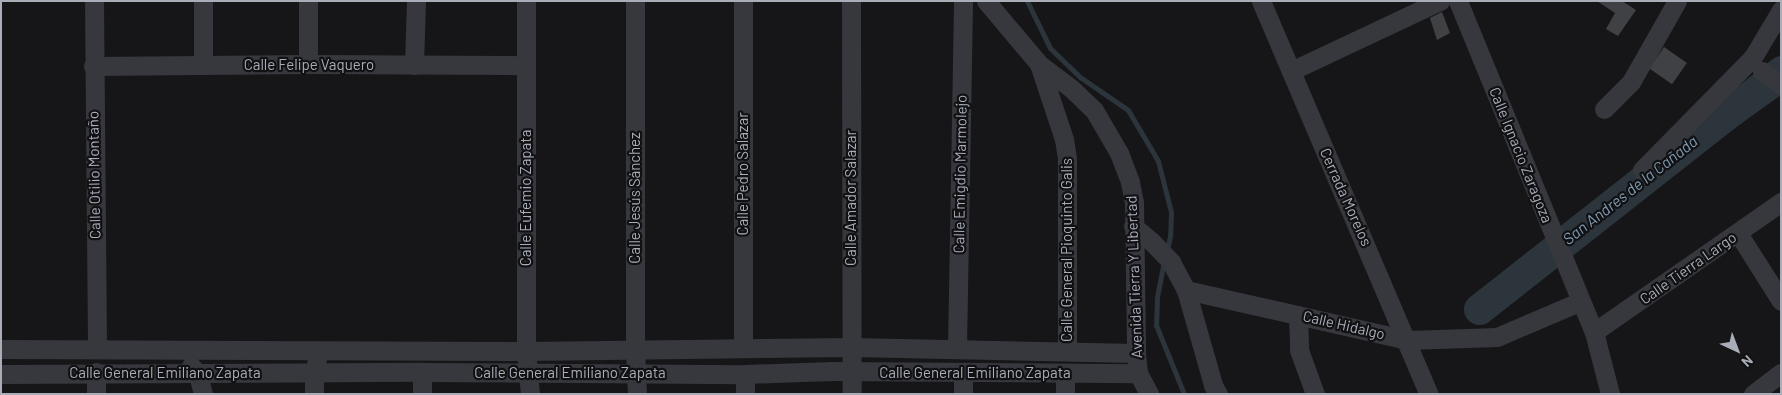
<!DOCTYPE html>
<meta charset="utf-8">
<style>
body{margin:0}
#map{position:relative;width:1782px;height:395px;overflow:hidden;background:#161618;font-family:Barlow,sans-serif}
div>[style]{position:absolute}
[style*='--x']{left:calc(var(--x)*1px);top:calc(var(--y)*1px);width:calc(var(--w)*1px);rotate:calc(var(--a)*1deg)}
.stream>*{height:5px;margin:-2.5px;padding:0 2.5px;transform-origin:2.5px;border-radius:2.5px;background:#2c353c}
.river>*{height:31px;margin:-15.5px;padding:0 15.5px;transform-origin:15.5px;border-radius:15.5px;background:#2c353c}
.building>*{inset:0;background:#404145;transform-origin:0 0}
.street>*{height:19px;margin:-9.5px;padding:0 9.5px;transform-origin:9.5px;border-radius:9.5px;background:#37383d}
span{translate:-50% -50%;white-space:nowrap;text-align:center;line-height:1.15;-webkit-text-stroke:4.5px #111113;paint-order:stroke}
.street-label{font-size:15px;color:#a8adb8}
.water-label{font-size:16px;color:#7f9bb3;font-style:italic}
.frame{position:absolute;inset:0;border:2px solid #a8adb8;pointer-events:none}
.north{position:absolute;left:1712px;top:325px;width:50px;height:50px;-webkit-text-stroke:4px #111113;paint-order:stroke;rotate:137deg;font-size:14px;font-weight:700;line-height:20px;text-align:center;color:#a8adb8}
.north::after{content:'';display:block;margin:auto;width:18px;height:22px;background:#a8adb8;clip-path:polygon(50% 0,100% 100%,50% 72%,0 100%)}
</style>
<div id="map">
<div class="stream">
<div style="--x:1027;--y:1;--w:52;--a:63.9"></div>
<div style="--x:1050;--y:48;--w:42;--a:44"></div>
<div style="--x:1080;--y:77;--w:58;--a:34.5"></div>
<div style="--x:1128;--y:110;--w:59;--a:59.5"></div>
<div style="--x:1158;--y:161;--w:53;--a:75.7"></div>
<div style="--x:1171;--y:212;--w:24;--a:92"></div>
<div style="--x:1170;--y:236;--w:14;--a:102"></div>
<div style="--x:1564;--y:247;--w:267;--a:-35.7"></div>
<div style="--x:1164;--y:261;--w:38;--a:101"></div>
<div style="--x:1157;--y:298;--w:27;--a:92"></div>
<div style="--x:1156;--y:325;--w:74;--a:67.9"></div>
<div style="--x:1479;--y:309;--w:97;--a:-35.8"></div>
</div>
<div class="river">
<div style="--x:1479;--y:309;--w:385;--a:-38.2"></div>
</div>
<div class="building">
<div style="clip-path:polygon(1597px 1px,1622px 1px,1636px 10px,1618px 36px,1606px 29px,1615px 13px)"></div>
<div style="clip-path:polygon(1442px 12px,1450px 33px,1437px 40px,1430px 18px)"></div>
<div style="left:1664px;top:47px;width:28px;height:26px;rotate:35deg"></div>
</div>
<div class="street">
<div style="--x:94;--y:1;--w:347;--a:89.5"></div>
<div style="--x:526;--y:1;--w:350;--a:90"></div>
<div style="--x:526;--y:351;--w:43;--a:84.7"></div>
<div style="--x:635;--y:1;--w:348;--a:90"></div>
<div style="--x:635;--y:349;--w:45;--a:87.5"></div>
<div style="--x:851;--y:1;--w:393;--a:89.9"></div>
<div style="--x:986;--y:1;--w:82;--a:49.9"></div>
<div style="--x:1039;--y:64;--w:41;--a:37.1"></div>
<div style="--x:1072;--y:89;--w:30;--a:44"></div>
<div style="--x:1094;--y:110;--w:50;--a:59.8"></div>
<div style="--x:1119;--y:153;--w:31;--a:69"></div>
<div style="--x:1130;--y:182;--w:20;--a:79"></div>
<div style="--x:1134;--y:202;--w:151;--a:89.2"></div>
<div style="--x:1136;--y:353;--w:20;--a:84"></div>
<div style="--x:1138;--y:373;--w:24;--a:62"></div>
<div style="--x:1261;--y:1;--w:427;--a:66.9"></div>
<div style="--x:1458;--y:1;--w:358;--a:67.7"></div>
<div style="--x:1594;--y:332;--w:64;--a:75.5"></div>
<div style="--x:308;--y:64;--w:63;--a:-90"></div>
<div style="--x:1039;--y:64;--w:79;--a:71.6"></div>
<div style="--x:1064;--y:139;--w:20;--a:81"></div>
<div style="--x:1067;--y:159;--w:191;--a:90"></div>
<div style="--x:203;--y:65;--w:64;--a:-90"></div>
<div style="--x:414;--y:65;--w:64;--a:-88.2"></div>
<div style="--x:93;--y:66;--w:215;--a:-0.5"></div>
<div style="--x:308;--y:64;--w:218;--a:0.3"></div>
<div style="--x:1291;--y:71;--w:165;--a:-25.2"></div>
<div style="--x:1762;--y:71;--w:24;--a:36"></div>
<div style="--x:1604;--y:109;--w:38;--a:-45"></div>
<div style="--x:1631;--y:82;--w:93;--a:-60.4"></div>
<div style="--x:1642;--y:170;--w:158;--a:-45.5"></div>
<div style="--x:1753;--y:57;--w:55;--a:-59.2"></div>
<div style="--x:1133;--y:226;--w:25;--a:40"></div>
<div style="--x:1152;--y:242;--w:28;--a:46"></div>
<div style="--x:1171;--y:262;--w:32;--a:62"></div>
<div style="--x:1186;--y:290;--w:227;--a:12.7"></div>
<div style="--x:1407;--y:340;--w:90;--a:-1.9"></div>
<div style="--x:1497;--y:337;--w:91;--a:-23.2"></div>
<div style="--x:1738;--y:233;--w:80;--a:57.7"></div>
<div style="--x:1186;--y:290;--w:99;--a:74.1"></div>
<div style="--x:1213;--y:385;--w:10;--a:61"></div>
<div style="--x:1298;--y:315;--w:35;--a:88"></div>
<div style="--x:1299;--y:350;--w:47;--a:70"></div>
<div style="--x:1594;--y:332;--w:228;--a:-34.8"></div>
<div style="--x:743;--y:347;--w:346;--a:-90"></div>
<div style="--x:957;--y:348;--w:347;--a:-89"></div>
<div style="--x:1;--y:349;--w:525;--a:0.22"></div>
<div style="--x:526;--y:351;--w:325;--a:-0.7"></div>
<div style="--x:851;--y:347;--w:285;--a:1.2"></div>
<div style="--x:191;--y:366;--w:11;--a:49"></div>
<div style="--x:198;--y:374;--w:21;--a:76"></div>
<div style="--x:963;--y:373;--w:21;--a:90"></div>
<div style="--x:1;--y:374;--w:421;--a:-0.3"></div>
<div style="--x:422;--y:372;--w:323;--a:0.4"></div>
<div style="--x:745;--y:374;--w:87;--a:-2"></div>
<div style="--x:832;--y:371;--w:306;--a:0.4"></div>
<div style="--x:745;--y:374;--w:20;--a:90"></div>
<div style="--x:1065;--y:374;--w:20;--a:90"></div>
<div style="--x:96;--y:394;--w:22;--a:-90"></div>
<div style="--x:314;--y:394;--w:21;--a:-90"></div>
<div style="--x:314;--y:373;--w:13;--a:-77"></div>
<div style="--x:422;--y:394;--w:22;--a:-90"></div>
<div style="--x:1753;--y:394;--w:35;--a:-37"></div>
</div>
<div class="street-label">
<span style="left:309px;top:65px">Calle Felipe Vaquero</span>
<span style="left:1521px;top:155px;rotate:68deg">Calle Ignacio Zaragoza</span>
<span style="left:743px;top:174px;rotate:-90deg">Calle Pedro Salazar</span>
<span style="left:960px;top:174px;rotate:-89deg">Calle Emigdio Marmolejo</span>
<span style="left:94px;top:175px;rotate:-91deg">Calle Otilio Montaño</span>
<span style="left:1346px;top:197px;rotate:66deg">Cerrada Morelos</span>
<span style="left:526px;top:198px;rotate:-90deg">Calle Eufemio Zapata</span>
<span style="left:635px;top:198px;rotate:-90deg">Calle Jesús Sánchez</span>
<span style="left:851px;top:198px;rotate:-90deg">Calle Amador Salazar</span>
<span style="left:1067px;top:250px;rotate:-90deg">Calle General Pioquinto Galis</span>
<span style="left:1688px;top:268px;rotate:-35deg">Calle Tierra Largo</span>
<span style="left:1134px;top:277px;rotate:-92deg">Avenida Tierra Y Libertad</span>
<span style="left:1344px;top:325px;rotate:13deg">Calle Hidalgo</span>
<span style="left:165px;top:373px">Calle General Emiliano Zapata</span>
<span style="left:570px;top:373px">Calle General Emiliano Zapata</span>
<span style="left:975px;top:373px">Calle General Emiliano Zapata</span>
</div>
<div class="water-label">
<span style="left:1630px;top:190px;rotate:-38deg">San Andres de la Cañada</span>
</div>
<div class="frame"></div>
<div class="north">N</div>
</div>
